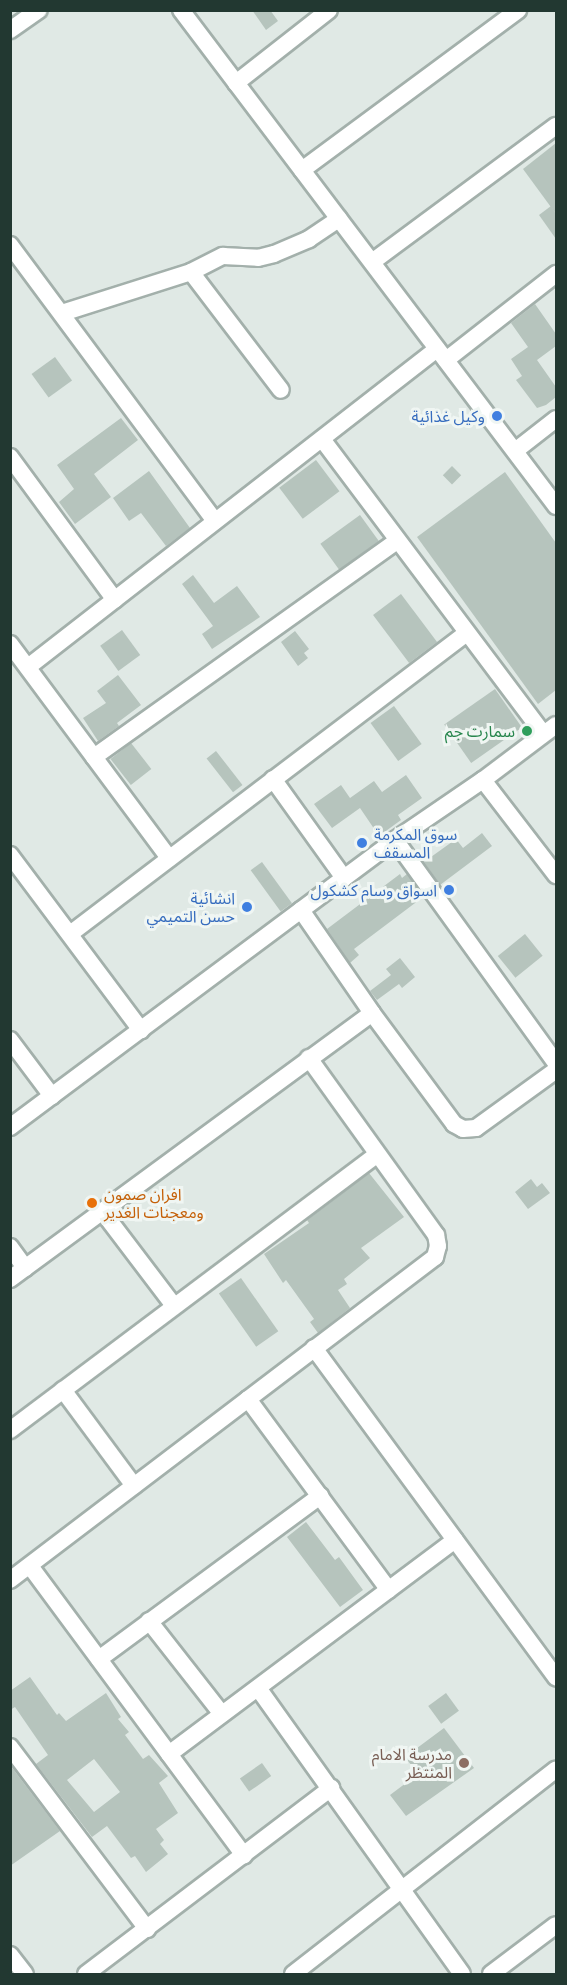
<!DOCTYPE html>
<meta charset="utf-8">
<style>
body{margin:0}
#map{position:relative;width:567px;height:1985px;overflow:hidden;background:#e0e9e5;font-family:"Archivo Narrow","Noto Sans Arabic",sans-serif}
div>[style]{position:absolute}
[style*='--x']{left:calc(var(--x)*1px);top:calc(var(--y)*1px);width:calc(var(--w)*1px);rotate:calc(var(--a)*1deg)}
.building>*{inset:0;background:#b6c4bd;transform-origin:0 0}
.roads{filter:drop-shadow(2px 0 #a3b0ab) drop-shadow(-2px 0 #a3b0ab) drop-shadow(0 2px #a3b0ab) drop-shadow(0 -2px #a3b0ab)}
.street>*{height:16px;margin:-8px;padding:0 8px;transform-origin:8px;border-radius:8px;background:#fff}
.dots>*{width:16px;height:16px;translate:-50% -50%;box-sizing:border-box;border:3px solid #f0f6f3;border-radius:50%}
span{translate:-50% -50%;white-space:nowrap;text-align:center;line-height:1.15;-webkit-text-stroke:6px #f0f6f3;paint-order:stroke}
.shop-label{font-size:16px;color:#366cbe}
.right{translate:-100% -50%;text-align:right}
.left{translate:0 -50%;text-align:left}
.leisure-label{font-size:16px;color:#27864d}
.food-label{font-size:16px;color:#c56008}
.education-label{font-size:16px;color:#785e54}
.frame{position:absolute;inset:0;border:12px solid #223831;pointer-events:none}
</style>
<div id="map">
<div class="building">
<div style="clip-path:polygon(252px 10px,270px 10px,278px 21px,266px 30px)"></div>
<div style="clip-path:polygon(556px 143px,556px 214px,523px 169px)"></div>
<div style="clip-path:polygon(551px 206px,556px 214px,556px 239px,539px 215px)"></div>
<div style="clip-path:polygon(535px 304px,556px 334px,556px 346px,537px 360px,556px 387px,556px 397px,546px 405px,537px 408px,516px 380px,522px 376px,511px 359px,528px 347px,511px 323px)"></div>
<div style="left:55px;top:357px;width:29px;height:29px;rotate:54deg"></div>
<div style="clip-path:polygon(121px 418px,138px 440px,94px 474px,111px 497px,75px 524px,59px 502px,74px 489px,57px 465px)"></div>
<div style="left:316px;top:460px;width:39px;height:46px;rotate:53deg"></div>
<div style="left:452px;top:466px;width:13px;height:13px;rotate:45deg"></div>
<div style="clip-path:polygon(149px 471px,190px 528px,166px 546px,141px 513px,129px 521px,113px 498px)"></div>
<div style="clip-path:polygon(505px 472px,556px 543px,556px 690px,538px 704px,417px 537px)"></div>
<div style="left:360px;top:515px;width:32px;height:49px;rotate:54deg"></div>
<div style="clip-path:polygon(193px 575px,214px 603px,237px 586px,260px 617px,212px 649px,202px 634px,213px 626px,182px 584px)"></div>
<div style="left:401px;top:594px;width:60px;height:35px;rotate:53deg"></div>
<div style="left:122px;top:630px;width:31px;height:27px;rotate:54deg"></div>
<div style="clip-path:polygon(295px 631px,309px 649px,304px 653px,308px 658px,298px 666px,281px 642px)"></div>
<div style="clip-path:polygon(118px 675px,141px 705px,117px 723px,119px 726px,98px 741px,83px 718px,106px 703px,97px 691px)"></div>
<div style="left:495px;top:689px;width:47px;height:62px;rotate:55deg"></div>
<div style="left:394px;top:706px;width:47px;height:29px;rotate:54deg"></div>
<div style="left:131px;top:743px;width:33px;height:26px;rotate:52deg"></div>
<div style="left:216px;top:751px;width:43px;height:12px;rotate:52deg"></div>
<div style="clip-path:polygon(406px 775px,422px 798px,398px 815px,401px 820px,379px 836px,360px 808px,332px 828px,314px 804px,341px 785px,350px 798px,374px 781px,382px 792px)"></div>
<div style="clip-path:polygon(482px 833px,492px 846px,440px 885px,424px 862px,456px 839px,463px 848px)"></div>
<div style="left:262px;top:862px;width:51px;height:14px;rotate:54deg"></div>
<div style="clip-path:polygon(400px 874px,402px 878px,407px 874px,423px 897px,354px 949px,359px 955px,350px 963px,327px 929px)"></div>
<div style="left:525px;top:934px;width:28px;height:35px;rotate:51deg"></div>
<div style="clip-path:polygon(400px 958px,415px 977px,402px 988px,399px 984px,377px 1000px,370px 991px,391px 975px,386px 969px)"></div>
<div style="clip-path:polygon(369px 1173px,404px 1217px,361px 1248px,370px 1258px,344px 1279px,347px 1284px,338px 1290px,350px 1308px,318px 1333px,310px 1322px,314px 1319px,286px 1280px,283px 1283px,264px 1254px,309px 1223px,307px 1220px)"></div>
<div style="clip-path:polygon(531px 1179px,537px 1187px,542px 1183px,550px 1193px,528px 1209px,515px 1192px)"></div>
<div style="left:241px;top:1278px;width:65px;height:27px;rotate:55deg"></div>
<div style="clip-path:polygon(306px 1522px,335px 1560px,339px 1557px,363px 1590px,340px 1607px,287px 1537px)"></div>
<div style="clip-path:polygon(evenodd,30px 1677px,57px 1715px,59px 1713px,66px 1721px,106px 1693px,121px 1717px,118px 1719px,129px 1732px,125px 1735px,143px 1759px,149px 1755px,168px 1776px,159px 1783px,178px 1813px,156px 1829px,164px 1840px,160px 1844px,168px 1854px,146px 1872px,135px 1856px,131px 1858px,107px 1826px,92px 1837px,36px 1764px,48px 1755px,15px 1707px,10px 1710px,10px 1691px,30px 1677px,94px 1759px,120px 1792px,94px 1812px,67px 1780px,94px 1759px)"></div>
<div style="left:446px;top:1693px;width:22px;height:22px;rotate:54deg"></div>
<div style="clip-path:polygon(444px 1728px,474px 1768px,406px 1816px,390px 1795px,418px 1774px,405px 1757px)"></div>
<div style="left:262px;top:1763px;width:16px;height:27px;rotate:55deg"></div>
<div style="clip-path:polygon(10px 1765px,60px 1831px,10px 1866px)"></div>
</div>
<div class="roads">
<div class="street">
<div style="--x:181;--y:10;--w:622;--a:52.91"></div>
<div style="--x:10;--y:30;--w:35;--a:-35"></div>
<div style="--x:236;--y:83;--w:118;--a:-38.1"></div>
<div style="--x:302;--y:170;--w:269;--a:-36.5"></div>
<div style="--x:10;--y:245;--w:344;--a:53.4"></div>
<div style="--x:372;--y:262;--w:229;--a:-36.5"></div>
<div style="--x:191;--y:272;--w:148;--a:52.7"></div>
<div style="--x:62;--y:313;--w:135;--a:-17.6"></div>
<div style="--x:191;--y:272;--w:36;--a:-27"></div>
<div style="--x:223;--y:256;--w:35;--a:3"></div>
<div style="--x:258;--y:258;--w:16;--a:-14"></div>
<div style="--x:274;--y:254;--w:38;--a:-23"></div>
<div style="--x:309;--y:239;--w:36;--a:-34"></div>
<div style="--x:446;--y:360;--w:140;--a:-38"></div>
<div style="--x:322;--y:439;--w:368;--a:53.1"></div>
<div style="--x:515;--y:451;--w:52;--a:-38"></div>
<div style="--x:10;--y:457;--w:177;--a:53.7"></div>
<div style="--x:10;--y:644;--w:267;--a:53.4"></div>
<div style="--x:28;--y:667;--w:518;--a:-37.87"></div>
<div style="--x:94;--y:757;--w:372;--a:-35.5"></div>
<div style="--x:273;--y:779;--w:122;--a:54.4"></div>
<div style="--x:483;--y:780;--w:120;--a:52.5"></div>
<div style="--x:395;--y:840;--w:275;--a:54.2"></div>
<div style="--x:10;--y:855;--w:219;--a:53.2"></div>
<div style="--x:301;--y:910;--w:125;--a:55.4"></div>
<div style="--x:372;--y:1013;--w:138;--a:53.5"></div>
<div style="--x:454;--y:1124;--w:10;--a:29"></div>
<div style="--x:463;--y:1129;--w:13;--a:-4"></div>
<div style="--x:476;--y:1128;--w:99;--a:-35.9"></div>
<div style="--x:70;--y:934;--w:497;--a:-37.2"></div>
<div style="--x:10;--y:1040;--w:70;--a:53.1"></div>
<div style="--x:10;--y:1127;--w:480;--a:-36.7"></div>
<div style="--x:395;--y:840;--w:107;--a:-34.3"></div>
<div style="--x:483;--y:780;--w:91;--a:-37"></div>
<div style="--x:102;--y:1211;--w:119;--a:52.8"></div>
<div style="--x:10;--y:1247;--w:26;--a:54"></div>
<div style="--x:10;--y:1279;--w:449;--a:-36.3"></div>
<div style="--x:314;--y:1348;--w:409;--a:53.7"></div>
<div style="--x:63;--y:1390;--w:119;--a:53.5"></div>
<div style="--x:248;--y:1399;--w:237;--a:53.6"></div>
<div style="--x:10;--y:1430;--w:459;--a:-36.9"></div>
<div style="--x:30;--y:1566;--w:360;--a:53.5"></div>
<div style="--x:10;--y:1580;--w:534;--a:-37.23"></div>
<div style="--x:435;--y:1257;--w:11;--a:-75"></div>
<div style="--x:438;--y:1246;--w:11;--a:-100"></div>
<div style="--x:436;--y:1235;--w:218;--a:-125.7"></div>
<div style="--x:149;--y:1621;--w:118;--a:51.9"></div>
<div style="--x:99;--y:1659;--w:275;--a:-36.4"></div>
<div style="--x:258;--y:1688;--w:351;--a:54.5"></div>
<div style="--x:10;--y:1747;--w:228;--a:53"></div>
<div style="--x:169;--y:1754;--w:357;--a:-36.8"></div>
<div style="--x:10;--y:1955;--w:24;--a:52"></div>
<div style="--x:86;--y:1974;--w:308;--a:-37.2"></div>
<div style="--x:293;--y:1974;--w:333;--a:-37.9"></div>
<div style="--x:491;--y:1974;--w:81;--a:-37"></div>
</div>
</div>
<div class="dots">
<div style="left:497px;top:416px;background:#3f7fe0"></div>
<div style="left:527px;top:731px;background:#2e9e5b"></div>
<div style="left:362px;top:843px;background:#3f7fe0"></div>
<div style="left:449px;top:890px;background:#3f7fe0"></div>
<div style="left:247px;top:907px;background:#3f7fe0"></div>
<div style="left:92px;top:1203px;background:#e8710a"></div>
<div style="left:464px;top:1763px;background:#8d6e63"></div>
</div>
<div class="shop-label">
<span class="right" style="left:485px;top:416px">وكيل غذائية</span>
<span class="left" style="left:374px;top:843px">سوق المكرمة<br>المسقف</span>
<span class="right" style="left:437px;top:890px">اسواق وسام كشكول</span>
<span class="right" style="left:235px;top:907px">انشائية<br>حسن التميمي</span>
</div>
<div class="leisure-label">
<span class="right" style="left:515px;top:731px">سمارت جم</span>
</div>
<div class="food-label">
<span class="left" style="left:104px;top:1203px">افران صمون<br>ومعجنات الغدير</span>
</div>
<div class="education-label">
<span class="right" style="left:452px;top:1763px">مدرسة الامام<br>المنتظر</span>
</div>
<div class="frame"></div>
</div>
